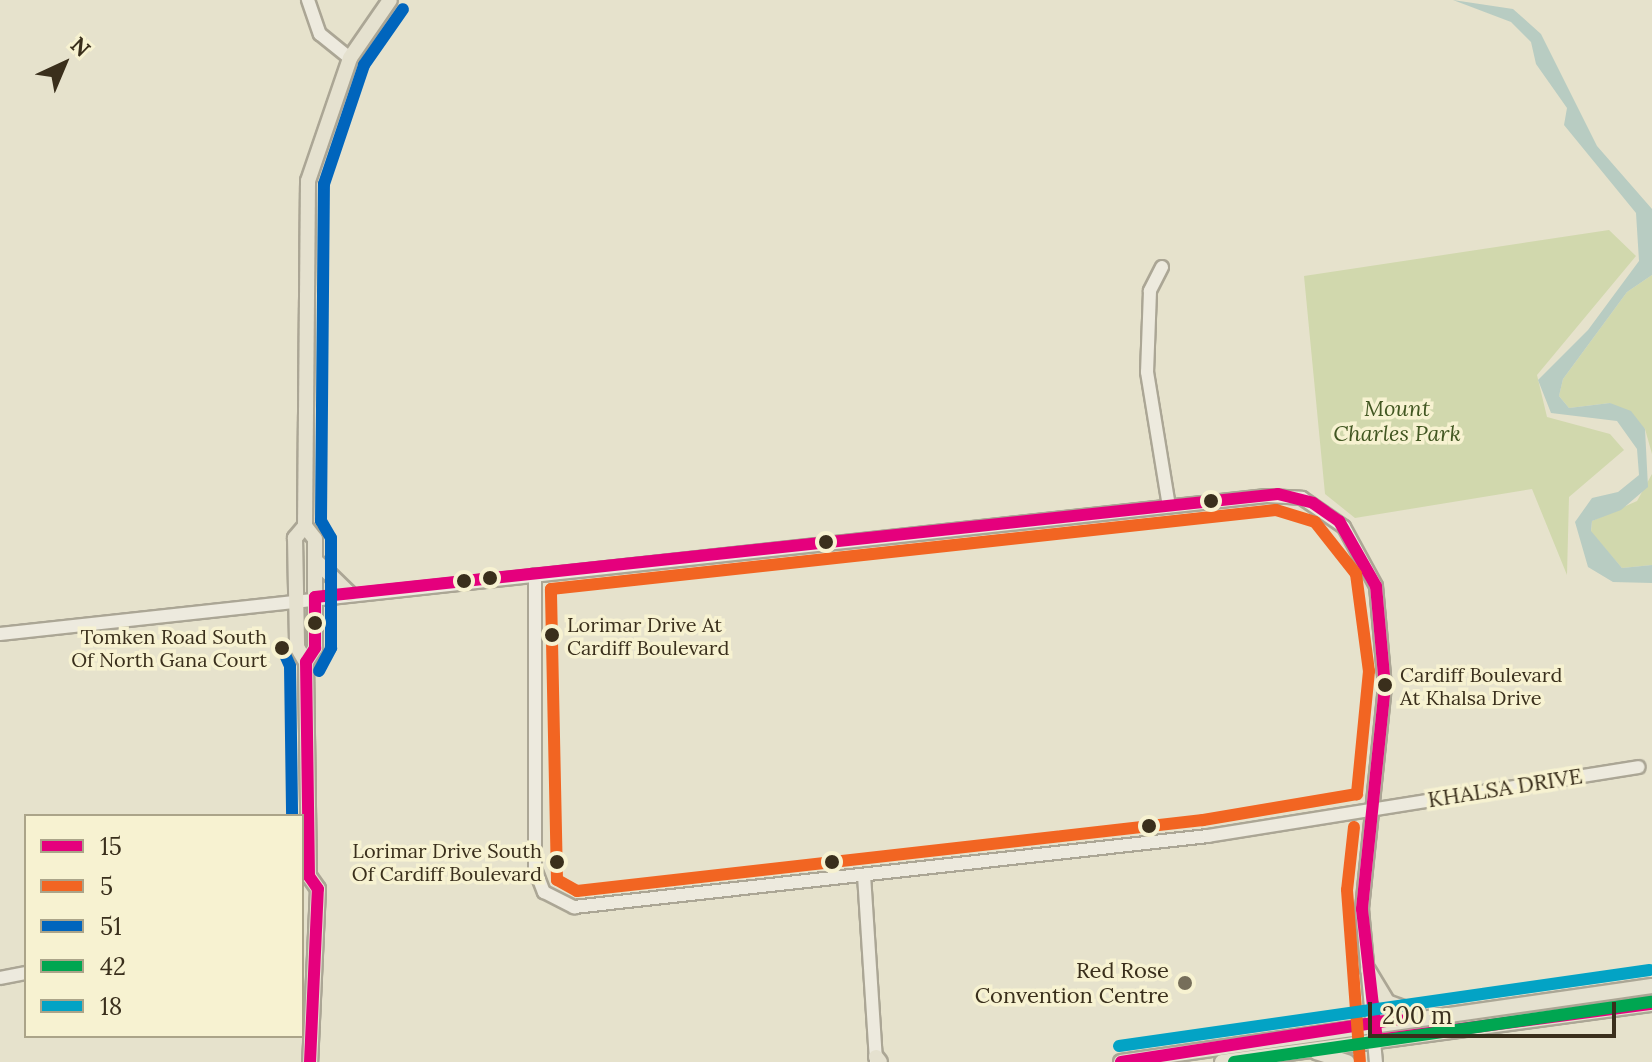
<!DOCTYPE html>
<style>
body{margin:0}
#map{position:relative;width:1652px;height:1062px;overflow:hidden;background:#e6e2cc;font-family:Lora,serif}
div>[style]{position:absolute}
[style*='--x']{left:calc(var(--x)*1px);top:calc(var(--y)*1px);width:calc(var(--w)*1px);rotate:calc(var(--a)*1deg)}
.green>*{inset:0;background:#d1d8ad}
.water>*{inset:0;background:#b8ccc2}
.roads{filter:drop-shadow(2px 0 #aba695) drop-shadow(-2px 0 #aba695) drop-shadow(0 2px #aba695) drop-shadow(0 -2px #aba695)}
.minor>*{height:12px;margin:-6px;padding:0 6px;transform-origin:6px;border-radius:6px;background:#edeade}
.major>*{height:14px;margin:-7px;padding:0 7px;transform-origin:7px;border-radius:7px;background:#e5e1cf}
.bus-1>*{height:12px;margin:-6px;padding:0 6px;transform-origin:6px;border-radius:6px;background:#e5007d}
.bus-2>*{height:12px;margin:-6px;padding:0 6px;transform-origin:6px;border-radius:6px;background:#f26522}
.bus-3>*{height:12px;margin:-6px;padding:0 6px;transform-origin:6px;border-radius:6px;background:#0065bd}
.bus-4>*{height:12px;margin:-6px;padding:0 6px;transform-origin:6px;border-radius:6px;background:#00a651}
.bus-5>*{height:12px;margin:-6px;padding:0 6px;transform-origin:6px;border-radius:6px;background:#03a3c5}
.dots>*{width:22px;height:22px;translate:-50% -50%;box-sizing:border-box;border:4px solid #f7f2d1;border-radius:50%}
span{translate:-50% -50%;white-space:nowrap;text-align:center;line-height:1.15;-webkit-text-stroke:7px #f7f2d1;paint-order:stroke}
.bus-label{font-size:20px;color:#3a2f1c}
.left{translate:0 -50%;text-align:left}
.right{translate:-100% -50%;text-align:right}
.park-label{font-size:22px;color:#425722;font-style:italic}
.street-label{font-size:22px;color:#3a2f1c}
.poi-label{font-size:22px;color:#3a2f1c}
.legend{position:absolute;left:24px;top:814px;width:280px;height:224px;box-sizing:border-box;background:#f7f2d1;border:2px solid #aba489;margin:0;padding:10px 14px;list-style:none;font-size:24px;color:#3a2f1c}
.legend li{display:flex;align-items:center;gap:16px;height:40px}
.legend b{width:40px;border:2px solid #aba489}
.north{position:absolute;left:24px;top:24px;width:80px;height:80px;-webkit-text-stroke:6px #f7f2d1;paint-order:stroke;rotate:44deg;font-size:22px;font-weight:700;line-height:32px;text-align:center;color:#3a2f1c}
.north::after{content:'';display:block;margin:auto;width:28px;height:36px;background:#3a2f1c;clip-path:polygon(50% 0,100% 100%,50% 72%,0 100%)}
.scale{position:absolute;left:1368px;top:1002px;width:248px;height:36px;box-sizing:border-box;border:4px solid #3a2f1c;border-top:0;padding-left:10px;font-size:24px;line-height:28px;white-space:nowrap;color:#3a2f1c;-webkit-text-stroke:6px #f7f2d1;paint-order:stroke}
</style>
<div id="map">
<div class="green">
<div style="clip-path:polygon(1609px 230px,1636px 256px,1537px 375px,1547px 417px,1610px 434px,1624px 450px,1569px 497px,1567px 575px,1532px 489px,1355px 518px,1325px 494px,1304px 276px)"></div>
<div style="clip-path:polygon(1652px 275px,1652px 454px,1645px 429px,1610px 403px,1569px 408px,1559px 396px,1563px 379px,1627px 292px)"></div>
<div style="clip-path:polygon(1652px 474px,1652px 565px,1622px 568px,1591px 532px,1592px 521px,1637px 501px)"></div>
</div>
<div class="water">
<div style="clip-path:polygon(1453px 0,1513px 9px,1541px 34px,1597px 146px,1652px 209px,1652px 275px,1627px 292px,1563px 379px,1559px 396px,1569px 408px,1610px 403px,1631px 411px,1645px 429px,1648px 487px,1621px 510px,1592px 521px,1591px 531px,1622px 568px,1652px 565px,1652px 583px,1613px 582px,1588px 567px,1575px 522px,1592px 498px,1618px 492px,1639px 475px,1637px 449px,1617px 421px,1551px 413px,1538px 380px,1588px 330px,1639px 261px,1636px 213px,1564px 125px,1567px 108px,1536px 64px,1531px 42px,1511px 22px)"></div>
</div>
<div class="roads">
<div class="minor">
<div style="--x:308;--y:0;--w:36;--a:71"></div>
<div style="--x:320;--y:34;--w:38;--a:39"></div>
<div style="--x:1162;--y:267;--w:27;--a:117"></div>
<div style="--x:1150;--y:291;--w:81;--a:92.1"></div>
<div style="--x:1147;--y:372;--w:136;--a:80.7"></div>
<div style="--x:535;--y:575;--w:294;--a:90"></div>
<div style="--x:535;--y:869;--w:25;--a:69"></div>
<div style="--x:544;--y:892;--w:34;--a:27"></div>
<div style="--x:574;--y:907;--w:638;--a:-6.39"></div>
<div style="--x:1208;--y:836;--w:436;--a:-9.1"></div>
<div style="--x:0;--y:634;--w:1274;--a:-6.22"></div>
<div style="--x:1267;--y:496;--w:35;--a:3"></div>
<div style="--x:1302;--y:498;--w:51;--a:34.6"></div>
<div style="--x:1344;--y:527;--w:67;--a:61.5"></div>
<div style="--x:1376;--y:586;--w:100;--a:84.9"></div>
<div style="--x:1385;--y:686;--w:224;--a:95.9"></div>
<div style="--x:1362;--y:909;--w:154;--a:84.8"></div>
<div style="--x:864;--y:875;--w:187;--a:86.3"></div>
<div style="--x:0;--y:978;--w:26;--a:-11"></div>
</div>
<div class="major">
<div style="--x:305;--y:526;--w:16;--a:130"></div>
<div style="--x:295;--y:538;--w:109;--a:88.9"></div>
<div style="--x:297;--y:647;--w:17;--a:59"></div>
<div style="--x:306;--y:662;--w:214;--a:89.2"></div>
<div style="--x:309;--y:876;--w:16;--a:55"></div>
<div style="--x:318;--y:889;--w:173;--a:92.6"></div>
<div style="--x:315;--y:560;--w:49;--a:44.2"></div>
<div style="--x:306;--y:662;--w:17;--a:-57"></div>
<div style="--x:315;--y:648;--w:109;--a:-90"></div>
<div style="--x:315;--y:539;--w:16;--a:-128"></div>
<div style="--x:305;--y:526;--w:345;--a:-89.5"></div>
<div style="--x:308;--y:181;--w:130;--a:-71.1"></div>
<div style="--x:350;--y:58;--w:70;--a:-55.4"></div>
<div style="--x:1368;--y:970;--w:37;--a:59"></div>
<div style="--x:1387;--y:1002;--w:33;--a:20"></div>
<div style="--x:1316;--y:1052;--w:33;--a:18"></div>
<div style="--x:876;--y:1057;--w:6;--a:51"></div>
<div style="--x:1121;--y:1062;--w:536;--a:-8.15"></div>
<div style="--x:1222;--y:1062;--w:434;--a:-7.7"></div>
</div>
</div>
<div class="bus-1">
<div style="--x:310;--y:1062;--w:173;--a:-87.4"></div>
<div style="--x:318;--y:889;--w:16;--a:-125"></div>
<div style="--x:309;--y:876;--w:214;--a:-90.8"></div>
<div style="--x:306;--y:662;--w:17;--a:-57"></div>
<div style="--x:315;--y:648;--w:51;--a:-90"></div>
<div style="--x:315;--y:597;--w:968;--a:-6.1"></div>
<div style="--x:1278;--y:494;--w:36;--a:14"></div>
<div style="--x:1313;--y:503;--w:32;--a:35"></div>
<div style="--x:1339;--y:521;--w:75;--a:60.4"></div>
<div style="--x:1376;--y:586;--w:100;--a:84.9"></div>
<div style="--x:1385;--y:686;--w:224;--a:95.9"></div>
<div style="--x:1362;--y:909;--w:132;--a:83.5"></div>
<div style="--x:1377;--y:1040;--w:277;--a:-7.5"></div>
<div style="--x:1121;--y:1062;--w:281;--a:-8.8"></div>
</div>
<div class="bus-2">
<div style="--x:1276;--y:510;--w:41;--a:17.1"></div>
<div style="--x:1315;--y:522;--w:66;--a:51.7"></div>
<div style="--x:1356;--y:574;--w:98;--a:82.4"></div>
<div style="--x:1369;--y:671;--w:124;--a:95.6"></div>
<div style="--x:1357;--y:794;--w:156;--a:170.4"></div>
<div style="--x:1203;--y:820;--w:630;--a:173.53"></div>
<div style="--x:577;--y:891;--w:23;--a:-151"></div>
<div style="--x:557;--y:880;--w:291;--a:-91.2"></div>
<div style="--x:551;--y:589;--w:729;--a:-6.22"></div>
<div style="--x:1354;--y:827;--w:63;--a:96.3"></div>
<div style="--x:1347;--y:890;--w:172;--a:85.7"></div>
</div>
<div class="bus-3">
<div style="--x:282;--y:648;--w:20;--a:66"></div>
<div style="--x:290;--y:666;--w:150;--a:89.2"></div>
<div style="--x:319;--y:671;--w:26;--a:-62"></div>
<div style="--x:331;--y:648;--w:110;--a:-90"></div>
<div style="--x:331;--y:538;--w:20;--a:-120"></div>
<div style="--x:321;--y:521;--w:337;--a:-89.5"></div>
<div style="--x:324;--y:184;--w:126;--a:-71.4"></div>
<div style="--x:364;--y:65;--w:68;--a:-55.1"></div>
</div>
<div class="bus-4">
<div style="--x:1234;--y:1062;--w:422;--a:-8.2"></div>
</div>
<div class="bus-5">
<div style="--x:1119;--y:1046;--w:536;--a:-8.15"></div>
</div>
<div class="dots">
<div style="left:1211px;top:501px;background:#3a2f1c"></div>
<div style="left:826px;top:542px;background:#3a2f1c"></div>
<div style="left:490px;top:578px;background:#3a2f1c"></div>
<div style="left:464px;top:581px;background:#3a2f1c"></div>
<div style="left:315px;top:623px;background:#3a2f1c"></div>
<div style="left:552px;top:635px;background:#3a2f1c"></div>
<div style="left:282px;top:648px;background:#3a2f1c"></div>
<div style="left:1385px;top:685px;background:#3a2f1c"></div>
<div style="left:1149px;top:826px;background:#3a2f1c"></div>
<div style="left:557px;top:862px;background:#3a2f1c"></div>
<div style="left:832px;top:862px;background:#3a2f1c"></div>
<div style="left:1185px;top:983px;background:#766e5a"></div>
</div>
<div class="bus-label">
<span class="left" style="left:567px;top:636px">Lorimar Drive At<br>Cardiff Boulevard</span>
<span class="right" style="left:267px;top:648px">Tomken Road South<br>Of North Gana Court</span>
<span class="left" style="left:1400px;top:686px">Cardiff Boulevard<br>At Khalsa Drive</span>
<span class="right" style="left:542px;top:862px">Lorimar Drive South<br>Of Cardiff Boulevard</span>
</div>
<div class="park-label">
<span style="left:1397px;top:421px">Mount<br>Charles Park</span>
</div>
<div class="street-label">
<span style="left:1505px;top:788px;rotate:-9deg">KHALSA DRIVE</span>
</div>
<div class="poi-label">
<span class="right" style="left:1169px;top:983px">Red Rose<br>Convention Centre</span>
</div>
<ul class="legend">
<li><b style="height:10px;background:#e5007d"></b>15</li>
<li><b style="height:10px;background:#f26522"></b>5</li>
<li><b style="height:10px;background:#0065bd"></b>51</li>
<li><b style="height:10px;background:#00a651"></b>42</li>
<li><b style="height:10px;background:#03a3c5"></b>18</li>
</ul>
<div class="north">N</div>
<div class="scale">200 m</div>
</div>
